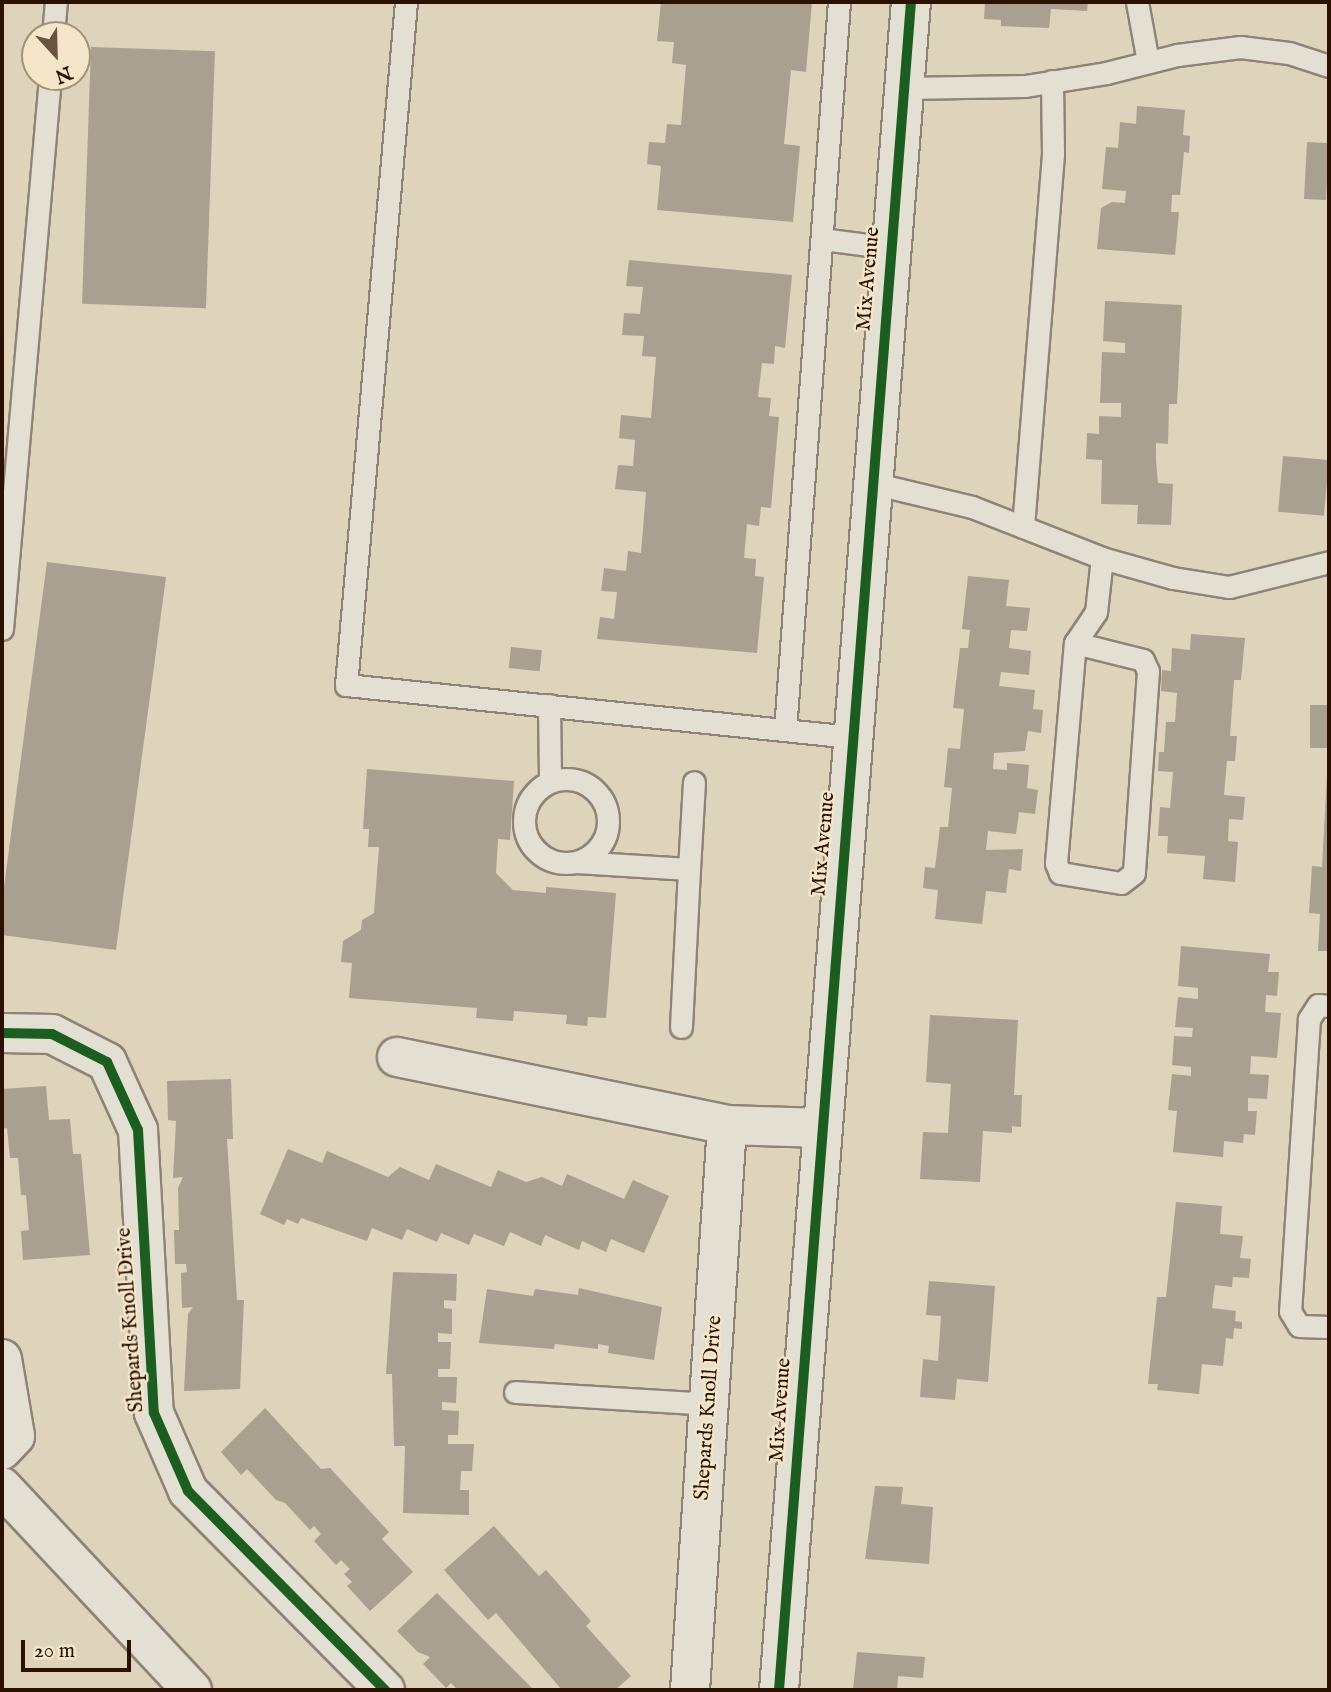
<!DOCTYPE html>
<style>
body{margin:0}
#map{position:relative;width:1331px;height:1692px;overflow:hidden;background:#ded3bb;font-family:"IM FELL English",serif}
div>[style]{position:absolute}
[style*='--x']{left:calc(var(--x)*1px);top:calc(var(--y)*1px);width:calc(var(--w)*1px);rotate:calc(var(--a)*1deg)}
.building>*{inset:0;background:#a9a08f;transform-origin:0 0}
.roads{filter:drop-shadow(2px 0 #8e8475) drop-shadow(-2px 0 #8e8475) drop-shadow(0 2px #8e8475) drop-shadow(0 -2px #8e8475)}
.lane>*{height:21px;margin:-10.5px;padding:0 10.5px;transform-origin:10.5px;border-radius:10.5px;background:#e4dfd3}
.lane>.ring{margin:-10.5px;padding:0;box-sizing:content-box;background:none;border:21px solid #e4dfd3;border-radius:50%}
.street>*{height:38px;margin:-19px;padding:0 19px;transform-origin:19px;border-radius:19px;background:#e4dfd3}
.secondary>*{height:38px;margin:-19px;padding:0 19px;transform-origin:19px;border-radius:19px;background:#e4dfd3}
.cycleway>*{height:10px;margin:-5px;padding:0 5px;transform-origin:5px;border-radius:5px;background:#1b5e20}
span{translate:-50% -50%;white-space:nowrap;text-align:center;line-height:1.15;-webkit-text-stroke:5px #f3e6c9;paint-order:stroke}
.street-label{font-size:21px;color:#2c1000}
.frame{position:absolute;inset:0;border:4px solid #2c1000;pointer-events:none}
.north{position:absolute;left:21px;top:21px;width:70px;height:70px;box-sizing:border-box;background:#f3e6c9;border:2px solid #a39079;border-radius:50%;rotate:158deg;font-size:19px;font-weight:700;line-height:28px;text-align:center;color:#2c1000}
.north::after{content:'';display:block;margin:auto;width:24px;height:32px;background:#6a5441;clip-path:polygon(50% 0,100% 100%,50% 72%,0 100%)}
.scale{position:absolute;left:21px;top:1640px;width:110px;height:32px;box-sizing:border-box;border:4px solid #2c1000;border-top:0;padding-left:9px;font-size:21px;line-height:24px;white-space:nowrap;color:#2c1000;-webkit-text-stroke:5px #f3e6c9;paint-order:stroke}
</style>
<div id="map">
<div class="building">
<div style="clip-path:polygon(661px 2px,812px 2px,806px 72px,791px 70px,784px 144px,800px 146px,793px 222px,657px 210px,661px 166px,647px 164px,649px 142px,665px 143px,667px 124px,681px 125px,686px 65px,672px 63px,674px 42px,657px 41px)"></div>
<div style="clip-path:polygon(985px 2px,1088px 2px,1087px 11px,1051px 9px,1049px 28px,1001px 26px,1001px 20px,984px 19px)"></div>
<div style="left:91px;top:47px;width:124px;height:257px;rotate:2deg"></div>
<div style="clip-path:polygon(1137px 106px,1185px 110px,1183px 135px,1190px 136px,1189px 153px,1184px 152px,1180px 195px,1172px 195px,1171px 212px,1179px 212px,1175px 255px,1097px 249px,1101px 208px,1112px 202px,1125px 203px,1126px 191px,1102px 189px,1106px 147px,1118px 148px,1120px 122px,1136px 124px)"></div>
<div style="left:1307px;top:142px;width:22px;height:57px;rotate:3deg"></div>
<div style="clip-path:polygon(629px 260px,792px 275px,785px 348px,775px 346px,774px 364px,762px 363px,758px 397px,771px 398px,769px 416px,779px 417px,771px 508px,761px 507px,759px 526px,747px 524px,744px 558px,756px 559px,755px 576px,764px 577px,757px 653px,597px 639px,600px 617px,614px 619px,617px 592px,601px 591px,604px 568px,626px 571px,628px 551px,641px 553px,646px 492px,615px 489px,618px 465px,633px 466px,635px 440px,619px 438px,621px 415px,651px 418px,656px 357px,642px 356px,644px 336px,622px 335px,624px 313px,640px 314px,643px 287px,626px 286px)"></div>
<div style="clip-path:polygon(1105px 301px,1182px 305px,1177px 404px,1169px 404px,1168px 444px,1156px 443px,1156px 460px,1158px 483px,1173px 484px,1171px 525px,1137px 524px,1138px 505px,1101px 504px,1102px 460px,1086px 459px,1087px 433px,1099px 434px,1099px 416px,1121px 417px,1121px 403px,1100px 403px,1102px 352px,1125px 353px,1125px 343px,1103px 341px)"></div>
<div style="left:1283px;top:456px;width:46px;height:56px;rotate:5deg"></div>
<div style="clip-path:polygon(47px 562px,166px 577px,116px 950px,2px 935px,2px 902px)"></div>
<div style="clip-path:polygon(968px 576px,1009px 580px,1006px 606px,1030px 608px,1027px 631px,1011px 630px,1009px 648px,1031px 651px,1029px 675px,1001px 672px,999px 686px,1035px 690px,1033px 709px,1043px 710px,1041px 733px,1028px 731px,1025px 751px,994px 753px,993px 769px,1007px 770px,1007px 763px,1029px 765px,1027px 788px,1038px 790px,1035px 814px,1019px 812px,1016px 834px,988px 831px,986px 850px,1023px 849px,1021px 871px,1009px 869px,1006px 893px,986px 891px,982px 924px,935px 919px,938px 890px,923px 888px,925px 867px,935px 868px,940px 827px,948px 827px,952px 788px,944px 787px,948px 748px,960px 749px,964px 709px,953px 708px,960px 648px,968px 648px,970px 630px,962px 629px)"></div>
<div style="clip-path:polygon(1191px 634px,1245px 638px,1241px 680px,1234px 680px,1230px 736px,1237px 736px,1235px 761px,1227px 761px,1224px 795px,1245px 797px,1243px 820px,1229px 819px,1228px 841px,1238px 842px,1235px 882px,1203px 879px,1205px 856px,1167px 853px,1168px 836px,1158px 836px,1160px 807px,1170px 808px,1173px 772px,1158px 771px,1159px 752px,1164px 752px,1166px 722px,1175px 722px,1177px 693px,1161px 691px,1162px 670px,1171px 671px,1172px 648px,1190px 650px)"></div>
<div style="left:511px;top:647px;width:31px;height:21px;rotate:6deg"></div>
<div style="left:1310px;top:705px;width:19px;height:43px"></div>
<div style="clip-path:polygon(367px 769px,514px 781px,510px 840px,498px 839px,496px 873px,513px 890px,546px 893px,546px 887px,616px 893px,606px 1018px,588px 1017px,587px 1026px,566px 1024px,567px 1015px,514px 1011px,513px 1021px,476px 1018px,477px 1008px,349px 998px,352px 963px,341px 962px,343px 941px,361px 930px,362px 920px,374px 913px,379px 847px,368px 847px,369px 829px,363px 829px)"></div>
<div style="clip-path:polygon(1327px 775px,1329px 775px,1329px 951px,1318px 951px,1320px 914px,1309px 913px,1312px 866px,1322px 867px)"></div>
<div style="clip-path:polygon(1181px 946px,1270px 954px,1268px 972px,1279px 972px,1277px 996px,1266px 995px,1265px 1012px,1281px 1013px,1277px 1058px,1251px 1056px,1250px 1074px,1269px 1075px,1267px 1099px,1248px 1098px,1248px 1111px,1257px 1111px,1255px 1135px,1244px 1134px,1243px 1143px,1224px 1141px,1223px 1157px,1173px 1152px,1177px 1111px,1168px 1110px,1172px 1074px,1191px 1076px,1191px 1067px,1172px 1065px,1174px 1036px,1192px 1037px,1193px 1028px,1175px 1027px,1178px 997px,1198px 999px,1198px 988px,1178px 986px)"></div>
<div style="clip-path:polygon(930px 1015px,1018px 1020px,1014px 1095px,1022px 1095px,1021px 1127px,1012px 1126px,1012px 1133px,983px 1131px,980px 1182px,920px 1179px,923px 1132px,948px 1133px,951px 1084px,926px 1082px)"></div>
<div style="clip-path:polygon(231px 1079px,233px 1139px,227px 1139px,237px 1300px,244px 1300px,240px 1389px,184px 1391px,188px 1314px,193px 1307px,182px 1308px,181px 1273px,187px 1272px,186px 1264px,175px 1264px,174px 1230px,179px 1230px,178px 1188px,183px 1177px,173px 1178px,176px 1121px,168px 1120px,167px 1081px)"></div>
<div style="clip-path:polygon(46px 1086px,49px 1120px,70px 1119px,73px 1154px,81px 1154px,90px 1255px,23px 1260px,21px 1231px,29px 1230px,26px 1195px,21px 1195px,18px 1158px,10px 1158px,7px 1128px,2px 1129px,2px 1089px)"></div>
<div style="clip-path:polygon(288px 1149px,322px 1163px,327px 1151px,388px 1177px,400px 1167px,429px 1180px,436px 1164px,491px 1187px,498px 1170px,526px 1182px,542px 1177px,562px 1186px,567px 1174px,624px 1199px,633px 1180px,669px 1196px,644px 1253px,611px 1239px,606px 1252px,582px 1241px,579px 1250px,545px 1235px,541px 1246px,510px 1232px,504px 1246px,474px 1234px,469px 1245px,441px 1233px,437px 1242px,407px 1229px,402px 1240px,372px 1228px,367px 1241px,301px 1218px,298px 1224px,287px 1219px,284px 1225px,260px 1214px)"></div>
<div style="clip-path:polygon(1176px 1202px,1222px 1206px,1220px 1234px,1243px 1236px,1240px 1258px,1251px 1259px,1249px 1278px,1233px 1277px,1232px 1287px,1215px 1285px,1212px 1308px,1236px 1311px,1235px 1321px,1242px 1322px,1242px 1329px,1234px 1328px,1233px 1339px,1226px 1338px,1223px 1366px,1202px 1364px,1199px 1394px,1157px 1390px,1158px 1384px,1148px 1384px,1157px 1297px,1166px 1297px)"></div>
<div style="clip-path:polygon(393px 1272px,457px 1274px,456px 1301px,444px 1300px,444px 1308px,452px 1309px,452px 1334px,438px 1333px,438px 1342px,451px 1342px,450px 1369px,438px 1369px,438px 1377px,457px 1377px,456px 1403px,442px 1402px,442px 1410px,459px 1411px,458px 1435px,448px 1435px,448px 1444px,474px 1444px,472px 1471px,461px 1471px,460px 1490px,469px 1490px,469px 1515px,403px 1513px,405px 1446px,394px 1446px,392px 1374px,386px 1374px)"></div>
<div style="clip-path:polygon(929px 1281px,995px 1286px,988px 1382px,957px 1379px,955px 1400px,920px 1397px,923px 1359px,938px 1361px,941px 1316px,926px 1315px)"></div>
<div style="clip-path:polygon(579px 1288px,662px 1307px,654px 1360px,608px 1353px,609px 1346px,598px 1344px,598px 1349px,555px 1344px,554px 1349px,479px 1343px,487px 1289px,533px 1296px,535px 1289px,578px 1295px)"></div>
<div style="clip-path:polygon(265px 1408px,321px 1469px,330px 1468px,389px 1532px,382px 1539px,413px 1572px,370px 1611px,347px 1586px,352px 1582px,344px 1574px,350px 1569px,341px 1560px,336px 1565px,314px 1541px,321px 1534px,314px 1526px,310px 1530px,285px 1503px,276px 1500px,247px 1469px,241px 1475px,221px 1452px)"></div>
<div style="clip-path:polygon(875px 1486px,903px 1487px,901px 1504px,933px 1507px,929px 1564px,865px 1559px)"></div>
<div style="clip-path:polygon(494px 1526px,539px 1576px,546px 1570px,591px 1621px,586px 1626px,631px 1676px,615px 1690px,562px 1690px,496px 1613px,488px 1620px,444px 1570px)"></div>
<div style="clip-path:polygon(437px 1593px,534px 1690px,458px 1690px,451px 1683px,446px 1688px,423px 1664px,430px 1657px,418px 1652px,397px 1631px)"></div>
<div style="clip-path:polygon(857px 1652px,925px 1657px,923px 1678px,898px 1676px,897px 1690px,853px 1690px)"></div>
</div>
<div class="roads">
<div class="lane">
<div style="--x:406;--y:2;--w:686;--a:95.02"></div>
<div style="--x:346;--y:685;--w:509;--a:5.87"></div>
<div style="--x:1137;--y:2;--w:61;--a:79.6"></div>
<div style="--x:53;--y:35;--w:33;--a:-85"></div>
<div style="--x:904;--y:88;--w:121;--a:-0.9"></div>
<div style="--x:1025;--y:86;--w:82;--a:-9.1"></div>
<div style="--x:1106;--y:73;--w:73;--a:-14.2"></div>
<div style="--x:1177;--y:55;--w:64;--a:-7.2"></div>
<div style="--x:1240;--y:47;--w:49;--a:7"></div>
<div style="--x:1289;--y:53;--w:42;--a:18"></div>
<div style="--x:822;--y:239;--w:70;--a:7.4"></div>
<div style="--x:872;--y:483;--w:103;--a:13.5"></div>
<div style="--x:972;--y:507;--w:140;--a:21.4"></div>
<div style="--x:1102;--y:558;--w:74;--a:15.7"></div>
<div style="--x:1173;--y:578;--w:57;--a:9.1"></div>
<div style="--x:1229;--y:587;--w:103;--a:-14"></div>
<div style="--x:1023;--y:527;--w:375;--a:-85.4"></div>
<div style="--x:1053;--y:153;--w:72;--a:-90.8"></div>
<div style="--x:2;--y:629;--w:554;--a:-85.03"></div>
<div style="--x:1075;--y:643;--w:70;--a:14"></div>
<div style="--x:1143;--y:660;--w:12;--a:66"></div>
<div style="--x:1148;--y:671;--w:202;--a:94"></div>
<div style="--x:1134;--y:873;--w:16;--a:142"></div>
<div style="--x:1121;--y:883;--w:62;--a:-170.7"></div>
<div style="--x:1060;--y:873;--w:11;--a:-112"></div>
<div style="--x:1056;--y:863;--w:221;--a:-85.1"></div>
<div style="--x:1075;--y:643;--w:37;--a:-56"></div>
<div style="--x:1096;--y:612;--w:54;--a:-83.7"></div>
<div style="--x:549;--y:705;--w:76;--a:89.2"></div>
<div style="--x:785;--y:730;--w:730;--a:-85.76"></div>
<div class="ring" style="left:524px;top:779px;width:63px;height:63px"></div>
<div style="--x:576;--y:862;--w:113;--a:3.5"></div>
<div style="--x:689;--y:869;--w:87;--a:-86.7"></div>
<div style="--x:1329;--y:1006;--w:11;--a:-175"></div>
<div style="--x:1318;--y:1005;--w:17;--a:123"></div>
<div style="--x:1309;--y:1019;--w:293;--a:93.7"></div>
<div style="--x:1290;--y:1311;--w:17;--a:59"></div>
<div style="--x:1299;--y:1326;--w:30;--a:2"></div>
<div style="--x:681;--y:1027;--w:158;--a:-87.1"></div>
<div style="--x:515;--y:1392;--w:194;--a:3.5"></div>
</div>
<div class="street">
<div style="--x:2;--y:1033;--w:50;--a:1.1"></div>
<div style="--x:52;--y:1034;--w:62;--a:27"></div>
<div style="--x:107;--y:1062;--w:75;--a:65.5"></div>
<div style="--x:138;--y:1130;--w:283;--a:86.8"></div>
<div style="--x:154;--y:1413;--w:85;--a:66.4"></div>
<div style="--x:188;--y:1491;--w:280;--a:45.3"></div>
<div style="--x:397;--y:1057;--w:337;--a:11.6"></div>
<div style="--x:2;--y:1359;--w:78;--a:80.4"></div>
<div style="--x:15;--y:1436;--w:19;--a:133"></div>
<div style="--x:690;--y:1690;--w:566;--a:-86.25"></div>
<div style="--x:727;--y:1125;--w:94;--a:1.8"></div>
</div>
<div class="secondary">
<div style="--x:2;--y:1487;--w:278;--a:46.9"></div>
<div style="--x:779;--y:1690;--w:1693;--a:-85.53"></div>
</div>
</div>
<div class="cycleway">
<div style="--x:2;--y:1033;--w:50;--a:1.1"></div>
<div style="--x:52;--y:1034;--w:62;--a:27"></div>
<div style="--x:107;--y:1062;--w:75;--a:65.5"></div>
<div style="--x:138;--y:1130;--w:283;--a:86.8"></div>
<div style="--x:154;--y:1413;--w:85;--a:66.4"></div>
<div style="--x:188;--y:1491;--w:280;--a:45.3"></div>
<div style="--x:779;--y:1690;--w:1693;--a:-85.53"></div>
</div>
<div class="street-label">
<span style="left:869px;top:279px;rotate:-85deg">Mix Avenue</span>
<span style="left:824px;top:844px;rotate:-85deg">Mix Avenue</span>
<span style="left:131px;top:1320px;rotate:-94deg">Shepards Knoll Drive</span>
<span style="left:709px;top:1408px;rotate:-86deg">Shepards Knoll Drive</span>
<span style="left:781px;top:1410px;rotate:-86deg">Mix Avenue</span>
</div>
<div class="frame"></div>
<div class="north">N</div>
<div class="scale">20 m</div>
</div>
